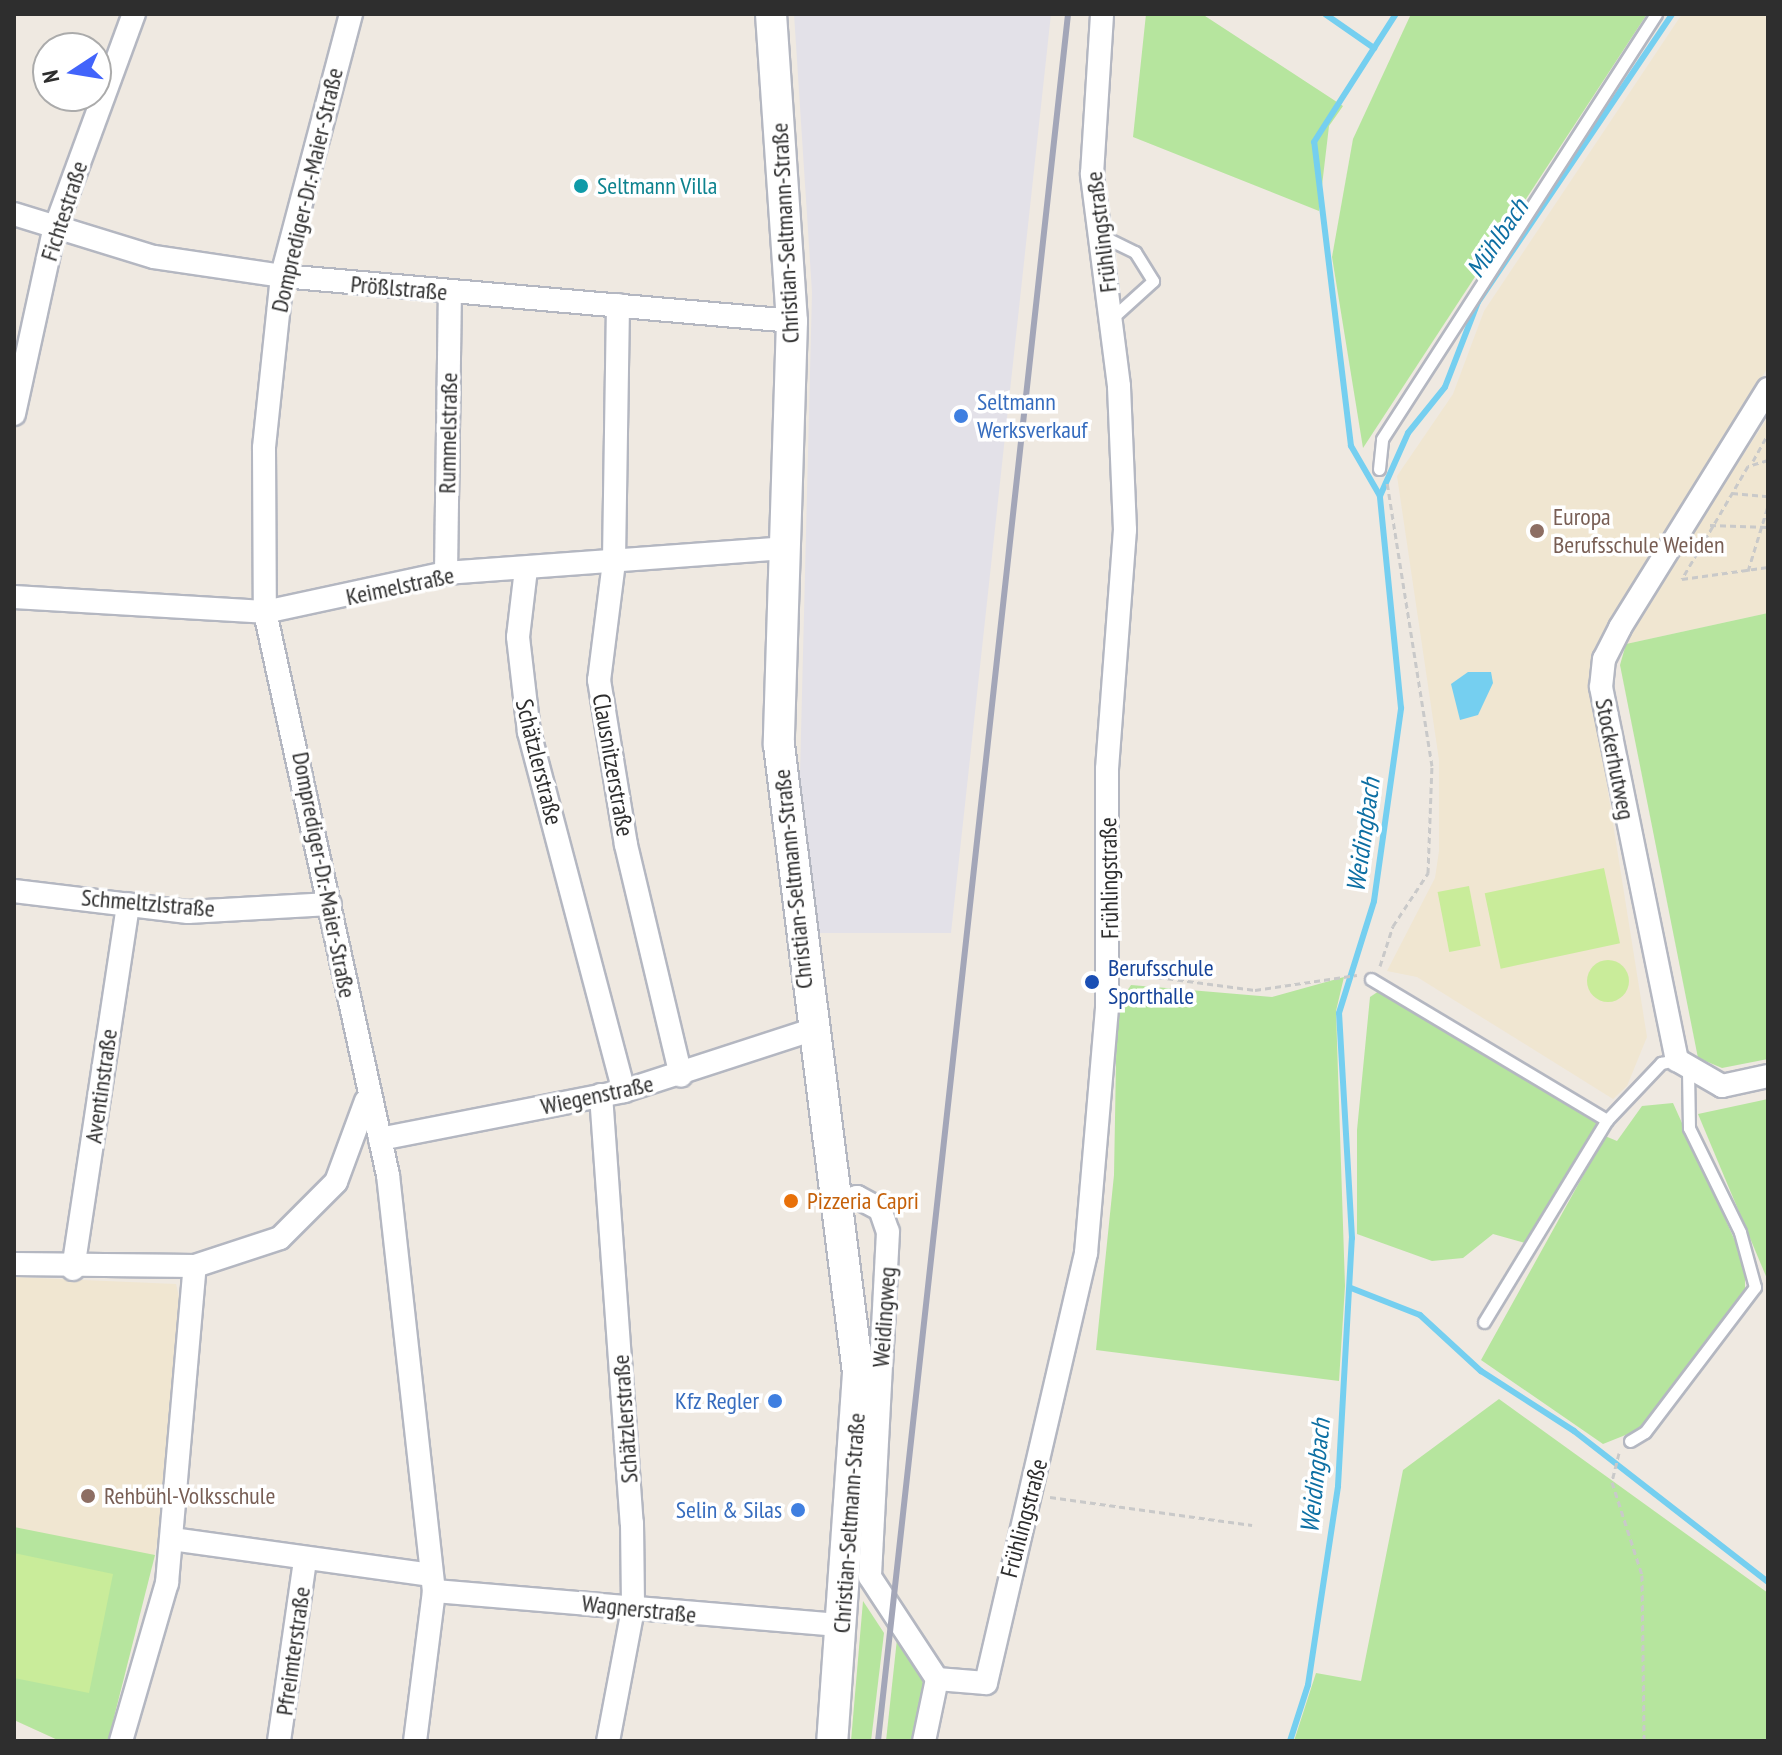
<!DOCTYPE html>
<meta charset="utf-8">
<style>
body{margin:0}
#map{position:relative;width:1782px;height:1755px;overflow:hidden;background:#efe9e1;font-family:"PT Sans Narrow",sans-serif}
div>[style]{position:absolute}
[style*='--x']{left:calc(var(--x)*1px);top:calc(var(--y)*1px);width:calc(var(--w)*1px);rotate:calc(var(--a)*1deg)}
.industrial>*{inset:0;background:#e3e1e8}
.education>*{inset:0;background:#f0e6d1}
.green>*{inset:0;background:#b6e59e}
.pitch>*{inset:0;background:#c9ec9a;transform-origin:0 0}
.round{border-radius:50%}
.water>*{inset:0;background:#75cff0}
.stream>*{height:6px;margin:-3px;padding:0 3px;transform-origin:3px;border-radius:3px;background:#75cff0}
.path>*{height:3px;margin-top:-1.5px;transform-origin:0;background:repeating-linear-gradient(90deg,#c9c9c9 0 6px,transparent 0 10px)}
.roads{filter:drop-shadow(2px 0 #b4b7c1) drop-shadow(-2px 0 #b4b7c1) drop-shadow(0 2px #b4b7c1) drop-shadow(0 -2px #b4b7c1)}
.service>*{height:11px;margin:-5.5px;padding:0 5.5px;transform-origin:5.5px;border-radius:5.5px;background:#fff}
.minor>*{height:22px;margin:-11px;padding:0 11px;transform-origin:11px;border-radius:11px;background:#fff}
.secondary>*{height:30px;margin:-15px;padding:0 15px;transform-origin:15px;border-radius:15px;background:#fff}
.rail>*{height:6px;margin:-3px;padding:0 3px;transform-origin:3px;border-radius:3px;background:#a3a6b8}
.dots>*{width:22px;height:22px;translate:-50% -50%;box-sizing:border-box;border:4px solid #fff;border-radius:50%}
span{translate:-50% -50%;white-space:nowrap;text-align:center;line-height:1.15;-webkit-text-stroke:7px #fff;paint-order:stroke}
.culture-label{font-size:24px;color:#0d838f}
.left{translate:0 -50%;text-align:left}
.street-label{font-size:24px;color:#2e2e2e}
.shop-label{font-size:24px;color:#366cbe}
.right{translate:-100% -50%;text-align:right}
.education-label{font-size:24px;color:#785e54}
.transit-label{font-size:24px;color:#164399}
.food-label{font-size:24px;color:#c56008}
.water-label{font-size:26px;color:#0d6fa3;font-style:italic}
.frame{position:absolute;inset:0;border:16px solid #2e2e2e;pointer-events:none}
.north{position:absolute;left:32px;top:32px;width:80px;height:80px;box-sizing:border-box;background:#fff;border:2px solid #ababab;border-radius:50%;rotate:258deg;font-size:22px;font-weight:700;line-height:32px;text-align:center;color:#2e2e2e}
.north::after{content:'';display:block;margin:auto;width:28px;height:36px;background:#4264fb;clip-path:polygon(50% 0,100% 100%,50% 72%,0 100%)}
</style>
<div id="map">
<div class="industrial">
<div style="clip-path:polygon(794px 14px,1051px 14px,951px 933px,816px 933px,799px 814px,812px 292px)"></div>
</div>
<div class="education">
<div style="clip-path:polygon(1682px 14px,1768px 14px,1768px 367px,1613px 623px,1594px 704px,1647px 1037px,1627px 1086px,1613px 1099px,1417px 977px,1387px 971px,1435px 878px,1439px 851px,1439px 760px,1397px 476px,1453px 394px,1484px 311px)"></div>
<div style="clip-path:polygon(1768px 417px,1768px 613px,1626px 644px,1653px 593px)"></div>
<div style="clip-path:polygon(14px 1277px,176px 1284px,181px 1305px,159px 1536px,108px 1741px,60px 1741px,14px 1720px)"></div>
</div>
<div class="green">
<div style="clip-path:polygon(1146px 14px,1202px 14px,1343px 106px,1329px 126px,1319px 211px,1133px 137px)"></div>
<div style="clip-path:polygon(1411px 14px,1647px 14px,1363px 448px,1332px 257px,1353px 139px)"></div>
<div style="clip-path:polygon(1768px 613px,1768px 1059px,1722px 1068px,1698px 1058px,1620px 665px,1626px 644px)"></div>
<div style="clip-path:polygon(1344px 977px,1336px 1011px,1345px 1286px,1339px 1381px,1096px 1350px,1114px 1175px,1117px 1006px,1131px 985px,1272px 997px)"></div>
<div style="clip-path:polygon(1382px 989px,1598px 1123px,1529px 1244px,1493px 1234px,1463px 1258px,1432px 1261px,1357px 1234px,1357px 1130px,1370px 997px)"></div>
<div style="clip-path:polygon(1768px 1099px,1768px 1281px,1698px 1114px)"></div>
<div style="clip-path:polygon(1673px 1103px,1745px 1263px,1745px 1298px,1643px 1428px,1603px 1444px,1481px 1360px,1605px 1136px,1617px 1141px,1642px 1106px)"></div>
<div style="clip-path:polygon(1499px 1399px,1768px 1593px,1768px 1741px,1294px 1741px,1316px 1673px,1361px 1681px,1403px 1470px)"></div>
<div style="clip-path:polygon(14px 1527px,155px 1555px,108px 1741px,60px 1741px,14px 1720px)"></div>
<div style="clip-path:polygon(863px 1601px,884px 1633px,871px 1741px,851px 1741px)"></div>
<div style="clip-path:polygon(897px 1639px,913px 1655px,927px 1694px,913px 1741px,886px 1741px)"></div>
</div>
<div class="pitch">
<div style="left:1604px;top:868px;width:77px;height:122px;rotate:78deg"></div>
<div style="left:1469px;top:886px;width:61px;height:32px;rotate:79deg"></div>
<div class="round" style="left:1587px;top:960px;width:42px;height:42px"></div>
<div style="clip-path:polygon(14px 1553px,113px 1574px,89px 1693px,14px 1678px)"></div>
</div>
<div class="water">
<div style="clip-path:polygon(1468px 672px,1491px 672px,1493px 683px,1478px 715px,1460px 720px,1451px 684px)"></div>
</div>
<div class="stream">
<div style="--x:1325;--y:14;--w:60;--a:34.8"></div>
<div style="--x:1380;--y:496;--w:69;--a:-66"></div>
<div style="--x:1408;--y:433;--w:59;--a:-51.2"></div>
<div style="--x:1445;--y:387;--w:91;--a:-68.8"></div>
<div style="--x:1478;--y:302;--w:347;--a:-56"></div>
<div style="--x:1351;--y:1288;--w:74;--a:21.4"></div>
<div style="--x:1420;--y:1315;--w:83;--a:42.6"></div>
<div style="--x:1481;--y:1371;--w:111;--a:32.8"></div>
<div style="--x:1574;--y:1431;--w:246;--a:37.9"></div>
<div style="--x:1290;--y:1741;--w:59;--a:-72.2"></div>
<div style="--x:1308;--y:1685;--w:201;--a:-81.4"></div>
<div style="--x:1338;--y:1486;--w:248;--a:-86.8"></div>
<div style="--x:1352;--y:1238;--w:225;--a:-93.3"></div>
<div style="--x:1339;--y:1013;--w:117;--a:-72.6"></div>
<div style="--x:1374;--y:901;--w:195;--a:-82"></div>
<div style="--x:1401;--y:708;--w:213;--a:-95.7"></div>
<div style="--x:1380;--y:496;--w:58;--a:-120.1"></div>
<div style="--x:1351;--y:446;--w:306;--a:-96.9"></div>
<div style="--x:1314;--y:142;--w:152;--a:-57.4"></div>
</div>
<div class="path">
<div style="--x:1768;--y:460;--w:21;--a:163"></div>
<div style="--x:1748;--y:466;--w:131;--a:120.3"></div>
<div style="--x:1682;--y:579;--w:87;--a:-7.9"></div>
<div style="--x:1753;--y:461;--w:31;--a:-61"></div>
<div style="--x:1732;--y:493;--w:36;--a:5"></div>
<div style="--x:1710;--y:525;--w:58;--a:2"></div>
<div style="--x:1748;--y:571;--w:68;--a:-72.9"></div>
<div style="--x:1380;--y:966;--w:42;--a:-72"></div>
<div style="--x:1393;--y:926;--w:64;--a:-56.6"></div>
<div style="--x:1428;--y:873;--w:107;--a:-87.9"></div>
<div style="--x:1432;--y:766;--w:287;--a:-99"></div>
<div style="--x:1128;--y:973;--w:128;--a:7.6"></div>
<div style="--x:1255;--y:990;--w:103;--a:-8.4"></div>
<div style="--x:1619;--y:1453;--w:30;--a:104"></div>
<div style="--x:1612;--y:1482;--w:98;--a:72.1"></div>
<div style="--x:1642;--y:1575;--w:166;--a:89.3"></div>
<div style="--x:1050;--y:1497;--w:204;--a:7.9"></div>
</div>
<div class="roads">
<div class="service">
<div style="--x:1100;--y:235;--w:39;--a:26"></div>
<div style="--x:1135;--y:252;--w:34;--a:58"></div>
<div style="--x:1153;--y:281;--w:55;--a:137.9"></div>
<div style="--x:1379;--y:469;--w:30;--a:-84"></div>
<div style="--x:1382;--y:439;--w:506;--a:-57.19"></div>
<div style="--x:1371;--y:979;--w:275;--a:30.9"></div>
<div style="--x:1484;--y:1322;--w:237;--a:-58.7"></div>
<div style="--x:1607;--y:1120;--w:79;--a:-46.5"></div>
<div style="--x:1661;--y:1063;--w:16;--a:-11"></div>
<div style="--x:1630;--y:1441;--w:17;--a:-31"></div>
<div style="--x:1645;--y:1432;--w:182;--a:-52.8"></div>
<div style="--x:1755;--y:1287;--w:57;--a:-105.3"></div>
<div style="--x:1740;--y:1232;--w:116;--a:-116.1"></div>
<div style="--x:1689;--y:1128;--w:58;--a:-91"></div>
</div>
<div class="minor">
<div style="--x:351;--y:14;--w:271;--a:104.8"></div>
<div style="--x:282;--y:276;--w:173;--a:96"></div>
<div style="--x:264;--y:448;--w:164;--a:89.7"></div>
<div style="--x:265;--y:612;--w:576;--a:77.68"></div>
<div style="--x:388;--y:1175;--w:419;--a:83.7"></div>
<div style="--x:434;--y:1591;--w:151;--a:97.2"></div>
<div style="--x:14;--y:214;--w:146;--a:17.1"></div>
<div style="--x:154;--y:257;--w:129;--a:8.4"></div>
<div style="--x:282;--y:276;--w:512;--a:5.04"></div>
<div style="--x:618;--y:305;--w:257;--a:90.9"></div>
<div style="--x:614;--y:562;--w:119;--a:97.2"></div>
<div style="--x:599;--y:680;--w:167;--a:80.7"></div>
<div style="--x:626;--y:845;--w:237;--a:76.6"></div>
<div style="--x:1768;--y:389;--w:281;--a:121.8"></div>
<div style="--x:1620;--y:628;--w:35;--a:117"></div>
<div style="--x:1604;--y:659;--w:28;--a:96"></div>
<div style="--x:1601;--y:687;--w:381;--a:78.5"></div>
<div style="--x:1677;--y:1060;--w:52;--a:30"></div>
<div style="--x:1722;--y:1086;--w:47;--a:-12.3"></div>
<div style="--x:14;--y:414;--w:187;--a:-77.7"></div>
<div style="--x:54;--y:231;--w:231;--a:-69.8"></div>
<div style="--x:526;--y:569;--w:68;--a:96.7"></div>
<div style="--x:518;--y:637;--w:96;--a:83.4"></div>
<div style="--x:529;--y:732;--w:371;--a:75.2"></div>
<div style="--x:446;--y:573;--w:280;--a:-89.2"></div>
<div style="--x:14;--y:597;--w:251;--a:3.4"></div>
<div style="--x:265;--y:612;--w:185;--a:-12.2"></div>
<div style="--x:446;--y:573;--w:342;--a:-4.2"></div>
<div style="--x:14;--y:891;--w:175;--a:6.9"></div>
<div style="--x:188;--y:912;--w:142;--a:-3.2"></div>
<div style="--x:601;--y:1095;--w:429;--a:85.9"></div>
<div style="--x:632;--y:1523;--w:86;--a:89.3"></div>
<div style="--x:633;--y:1609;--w:134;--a:100.7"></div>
<div style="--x:380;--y:1139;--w:249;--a:-11.1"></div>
<div style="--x:624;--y:1091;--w:194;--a:-18"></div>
<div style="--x:834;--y:1204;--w:24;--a:-17"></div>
<div style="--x:857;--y:1197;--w:26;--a:28"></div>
<div style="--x:880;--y:1209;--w:24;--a:71"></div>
<div style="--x:888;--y:1232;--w:345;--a:93"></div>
<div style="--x:870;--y:1577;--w:122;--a:56.7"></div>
<div style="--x:937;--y:1679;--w:63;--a:101.8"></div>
<div style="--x:14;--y:1264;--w:181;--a:0.6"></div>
<div style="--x:195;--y:1266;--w:89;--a:-18.2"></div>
<div style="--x:280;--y:1238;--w:79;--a:-45"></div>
<div style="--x:336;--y:1182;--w:86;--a:-69.7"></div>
<div style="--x:73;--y:1269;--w:369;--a:-81.4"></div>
<div style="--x:172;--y:1539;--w:260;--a:7.9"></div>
<div style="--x:434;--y:1591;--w:410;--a:4.8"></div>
<div style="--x:937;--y:1679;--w:49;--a:4.7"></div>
<div style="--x:986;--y:1683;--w:441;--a:-76.9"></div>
<div style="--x:1086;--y:1253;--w:246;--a:-85.1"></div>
<div style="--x:1107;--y:1008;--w:239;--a:-90"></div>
<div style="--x:1107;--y:769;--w:240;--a:-85.7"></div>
<div style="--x:1125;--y:530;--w:144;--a:-92.4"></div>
<div style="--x:1119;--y:386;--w:214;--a:-97.3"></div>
<div style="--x:1092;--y:174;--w:160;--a:-86.4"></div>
<div style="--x:121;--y:1741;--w:165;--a:-73.8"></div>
<div style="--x:167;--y:1583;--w:318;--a:-85"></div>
<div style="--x:279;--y:1741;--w:182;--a:-81.8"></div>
</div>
<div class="secondary">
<div style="--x:771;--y:14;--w:308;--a:86.1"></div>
<div style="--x:792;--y:321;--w:424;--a:91.8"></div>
<div style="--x:779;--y:745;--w:633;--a:82.83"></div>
<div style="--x:858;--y:1373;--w:369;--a:94"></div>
</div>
</div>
<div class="rail">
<div style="--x:878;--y:1741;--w:1737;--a:-83.72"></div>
</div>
<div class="dots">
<div style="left:581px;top:186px;background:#0f9aa8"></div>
<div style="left:961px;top:416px;background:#3f7fe0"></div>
<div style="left:1537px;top:531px;background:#8d6e63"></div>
<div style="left:1092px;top:982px;background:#1a4fb4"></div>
<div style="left:791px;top:1201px;background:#e8710a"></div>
<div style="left:775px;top:1401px;background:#3f7fe0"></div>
<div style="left:88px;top:1496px;background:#8d6e63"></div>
<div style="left:798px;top:1510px;background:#3f7fe0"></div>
</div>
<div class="culture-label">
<span class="left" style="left:597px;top:186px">Seltmann Villa</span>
</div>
<div class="street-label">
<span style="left:307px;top:190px;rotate:-77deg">Domprediger-Dr.-Maier-Straße</span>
<span style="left:64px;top:211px;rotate:-72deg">Fichtestraße</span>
<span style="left:1101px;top:232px;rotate:-97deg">Frühlingstraße</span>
<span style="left:785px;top:233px;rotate:-93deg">Christian-Seltmann-Straße</span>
<span style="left:399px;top:288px;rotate:5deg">Prößlstraße</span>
<span style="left:448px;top:433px;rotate:-89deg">Rummelstraße</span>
<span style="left:400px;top:586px;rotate:-12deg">Keimelstraße</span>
<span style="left:1615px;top:759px;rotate:79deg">Stockerhutweg</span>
<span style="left:539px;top:762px;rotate:76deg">Schätzlerstraße</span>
<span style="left:613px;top:765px;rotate:80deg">Clausnitzerstraße</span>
<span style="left:324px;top:875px;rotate:79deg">Domprediger-Dr.-Maier-Straße</span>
<span style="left:1109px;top:878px;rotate:-91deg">Frühlingstraße</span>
<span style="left:793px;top:879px;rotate:-96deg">Christian-Seltmann-Straße</span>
<span style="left:148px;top:903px;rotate:5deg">Schmeltzlstraße</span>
<span style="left:101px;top:1086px;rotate:-82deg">Aventinstraße</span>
<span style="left:597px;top:1095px;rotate:-12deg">Wiegenstraße</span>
<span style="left:884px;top:1317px;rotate:-86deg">Weidingweg</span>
<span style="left:625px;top:1419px;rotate:-94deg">Schätzlerstraße</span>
<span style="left:1024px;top:1518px;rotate:-75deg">Frühlingstraße</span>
<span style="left:849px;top:1523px;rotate:-86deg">Christian-Seltmann-Straße</span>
<span style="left:639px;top:1609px;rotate:6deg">Wagnerstraße</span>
<span style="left:293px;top:1651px;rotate:-82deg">Pfreimterstraße</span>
</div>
<div class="shop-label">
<span class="left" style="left:977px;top:416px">Seltmann<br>Werksverkauf</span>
<span class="right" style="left:759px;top:1401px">Kfz Regler</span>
<span class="right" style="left:782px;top:1510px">Selin &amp; Silas</span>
</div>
<div class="education-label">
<span class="left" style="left:1553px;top:531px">Europa<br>Berufsschule Weiden</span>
<span class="left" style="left:104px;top:1496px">Rehbühl-Volksschule</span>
</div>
<div class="transit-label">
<span class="left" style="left:1108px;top:982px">Berufsschule<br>Sporthalle</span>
</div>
<div class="food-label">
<span class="left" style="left:807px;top:1201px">Pizzeria Capri</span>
</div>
<div class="water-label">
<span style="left:1497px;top:238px;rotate:-56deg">Mühlbach</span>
<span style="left:1363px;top:835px;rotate:-82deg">Weidingbach</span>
<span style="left:1315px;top:1476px;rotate:-84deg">Weidingbach</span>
</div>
<div class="frame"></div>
<div class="north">N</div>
</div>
